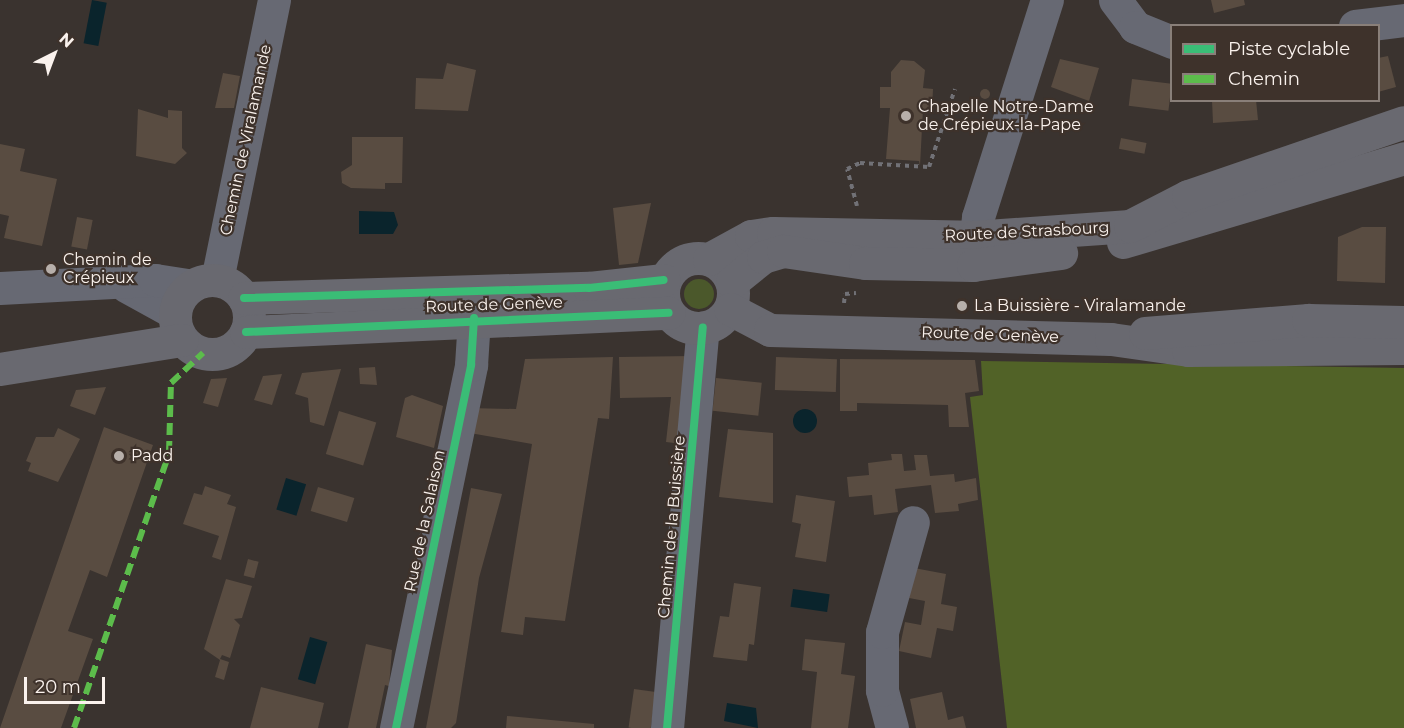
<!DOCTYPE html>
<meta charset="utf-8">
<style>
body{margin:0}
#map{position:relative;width:1404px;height:728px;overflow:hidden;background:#3a332f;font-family:Montserrat,sans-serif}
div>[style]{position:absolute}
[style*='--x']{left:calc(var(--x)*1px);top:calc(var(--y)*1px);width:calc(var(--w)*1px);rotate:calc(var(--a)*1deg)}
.green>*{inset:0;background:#4b582b}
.round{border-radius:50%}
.forest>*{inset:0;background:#516227}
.water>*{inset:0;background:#0a242c;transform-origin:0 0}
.building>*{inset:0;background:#594c41;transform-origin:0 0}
.path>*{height:4px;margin-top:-2px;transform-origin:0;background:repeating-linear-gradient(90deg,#717176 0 4.5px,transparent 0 9px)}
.minor>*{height:33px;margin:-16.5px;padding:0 16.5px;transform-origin:16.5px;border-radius:16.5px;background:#676973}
.major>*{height:33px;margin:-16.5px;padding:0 16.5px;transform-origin:16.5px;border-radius:16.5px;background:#696970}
.major>.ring{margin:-16.5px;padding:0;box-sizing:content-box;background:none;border:33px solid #696970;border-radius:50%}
.quiet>*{height:6px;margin-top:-3px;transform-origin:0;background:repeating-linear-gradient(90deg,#5cbc4b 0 12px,transparent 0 18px)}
.cycleway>*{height:8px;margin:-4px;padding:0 4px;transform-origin:4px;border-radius:4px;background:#3abd76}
.dots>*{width:16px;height:16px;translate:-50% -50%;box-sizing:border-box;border:3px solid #3e322b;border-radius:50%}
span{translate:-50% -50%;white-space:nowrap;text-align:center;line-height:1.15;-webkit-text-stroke:4.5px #3e322b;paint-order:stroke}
.poi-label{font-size:16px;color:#faf2ed}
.left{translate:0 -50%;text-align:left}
.street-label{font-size:16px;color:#faf2ed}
.legend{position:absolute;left:1170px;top:24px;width:210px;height:78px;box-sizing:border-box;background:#3e322b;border:2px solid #897f79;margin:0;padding:8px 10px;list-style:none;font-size:18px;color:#faf2ed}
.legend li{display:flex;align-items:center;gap:12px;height:30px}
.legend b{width:30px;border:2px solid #897f79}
.north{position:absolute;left:24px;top:24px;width:60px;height:60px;-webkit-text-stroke:4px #3e322b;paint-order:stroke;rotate:42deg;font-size:16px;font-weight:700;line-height:24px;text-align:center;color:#faf2ed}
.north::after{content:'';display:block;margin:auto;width:21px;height:27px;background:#faf2ed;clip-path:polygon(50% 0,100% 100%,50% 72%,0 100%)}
.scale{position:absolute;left:24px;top:677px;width:81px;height:27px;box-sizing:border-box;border:3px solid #faf2ed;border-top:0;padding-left:8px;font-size:18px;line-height:21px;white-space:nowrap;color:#faf2ed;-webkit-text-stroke:4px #3e322b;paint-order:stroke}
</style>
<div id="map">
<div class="green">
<div class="round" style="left:684px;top:279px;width:30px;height:30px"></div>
</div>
<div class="forest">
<div style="clip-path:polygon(981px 361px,1404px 368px,1404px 728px,1007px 728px,970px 397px,983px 395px)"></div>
</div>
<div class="water">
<div style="left:92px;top:0;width:15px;height:44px;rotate:11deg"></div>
<div style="clip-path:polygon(359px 211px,394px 212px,398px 225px,393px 234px,359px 234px)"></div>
<div class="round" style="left:793px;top:409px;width:24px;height:24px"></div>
<div style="left:286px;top:478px;width:21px;height:33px;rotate:17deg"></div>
<div style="left:793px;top:589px;width:37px;height:18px;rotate:8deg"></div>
<div style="left:310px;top:637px;width:18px;height:44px;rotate:16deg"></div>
<div style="clip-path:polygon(727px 703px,756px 708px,758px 728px,724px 721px)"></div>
</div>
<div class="building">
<div style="clip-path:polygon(1211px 0,1244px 0,1245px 5px,1214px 13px)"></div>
<div style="clip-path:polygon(1388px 56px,1396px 87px,1378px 92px,1378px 58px)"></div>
<div style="clip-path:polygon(1060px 59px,1099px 68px,1089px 101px,1051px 87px)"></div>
<div style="clip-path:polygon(914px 61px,925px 70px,923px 88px,933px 89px,932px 109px,923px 109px,920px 166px,919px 161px,886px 159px,890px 108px,880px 108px,880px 87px,891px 87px,891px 72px,901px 60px)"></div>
<div style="clip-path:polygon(447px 63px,476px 70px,468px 111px,415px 109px,416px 78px,443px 79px)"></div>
<div style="clip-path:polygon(223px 73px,240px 76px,234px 108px,215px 108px)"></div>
<div style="left:1132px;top:79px;width:40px;height:27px;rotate:7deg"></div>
<div class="round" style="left:980px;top:89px;width:10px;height:10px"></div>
<div style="clip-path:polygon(1212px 100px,1256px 100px,1258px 120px,1213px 123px)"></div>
<div style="clip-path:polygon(138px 109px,168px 118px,168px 110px,182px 111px,182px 148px,187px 153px,175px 164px,136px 156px)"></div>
<div style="clip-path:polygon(352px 137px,403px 137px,402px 183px,385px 183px,385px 189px,351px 188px,342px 183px,341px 172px,352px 165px)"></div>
<div style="left:1121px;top:138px;width:26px;height:11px;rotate:11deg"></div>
<div style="clip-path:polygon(0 144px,25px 149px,20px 171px,57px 179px,42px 246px,4px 238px,9px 216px,0 214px)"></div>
<div style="clip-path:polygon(651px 203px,638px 263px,619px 265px,613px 208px)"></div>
<div style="left:77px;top:217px;width:16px;height:30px;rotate:11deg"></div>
<div style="clip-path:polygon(1362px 227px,1386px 227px,1385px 283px,1337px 281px,1338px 237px)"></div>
<div style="clip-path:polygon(692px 356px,683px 444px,666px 442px,671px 397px,620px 398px,619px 357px)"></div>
<div style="clip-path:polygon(613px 357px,609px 419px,598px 418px,565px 621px,525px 617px,523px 635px,501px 632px,532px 444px,464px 432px,468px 408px,516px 409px,525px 359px)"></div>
<div style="left:776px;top:357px;width:61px;height:33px;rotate:2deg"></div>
<div style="clip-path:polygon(840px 359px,975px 360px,979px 391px,965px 393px,969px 427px,949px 427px,948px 405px,857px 403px,857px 411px,840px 411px)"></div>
<div style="clip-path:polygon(375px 367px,377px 385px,360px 384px,359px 368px)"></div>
<div style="clip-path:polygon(341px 369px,324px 426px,310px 422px,308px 398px,295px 394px,302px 373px)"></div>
<div style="clip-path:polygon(282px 374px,272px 405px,254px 400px,263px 376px)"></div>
<div style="clip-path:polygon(227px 378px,218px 407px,203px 403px,211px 379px)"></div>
<div style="left:716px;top:378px;width:46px;height:33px;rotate:6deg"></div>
<div style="clip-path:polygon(106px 387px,95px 415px,70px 406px,76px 390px)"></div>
<div style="clip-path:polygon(412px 395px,443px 406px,434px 448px,396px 437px,405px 398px)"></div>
<div style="left:339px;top:411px;width:39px;height:45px;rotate:17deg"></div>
<div style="clip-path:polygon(104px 427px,153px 445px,107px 577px,90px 570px,68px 631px,93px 639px,61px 728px,0 728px)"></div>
<div style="clip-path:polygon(58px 428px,80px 439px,58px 482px,28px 471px,31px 463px,26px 461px,36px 437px,54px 437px)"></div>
<div style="clip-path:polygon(728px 429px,773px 433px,773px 503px,719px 497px)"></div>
<div style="clip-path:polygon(891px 454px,902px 454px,904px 471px,916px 470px,914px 455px,927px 455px,930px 476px,954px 474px,955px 482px,976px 478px,978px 500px,958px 504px,959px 511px,935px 513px,931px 485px,895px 489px,898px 512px,874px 515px,872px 495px,849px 497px,847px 477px,869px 475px,868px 463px,892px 460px)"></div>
<div style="clip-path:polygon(205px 486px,231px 495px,227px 504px,236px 507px,221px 560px,212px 557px,219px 536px,183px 524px,194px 493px,202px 495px)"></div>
<div style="left:318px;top:487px;width:38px;height:25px;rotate:17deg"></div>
<div style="clip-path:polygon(471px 488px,502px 494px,479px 578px,456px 723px,451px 728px,426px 728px)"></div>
<div style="clip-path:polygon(796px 495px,835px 501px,826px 562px,795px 557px,801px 524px,792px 522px)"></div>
<div style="left:248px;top:559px;width:11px;height:17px;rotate:15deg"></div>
<div style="clip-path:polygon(914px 568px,946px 574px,941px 604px,957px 607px,953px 631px,937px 628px,931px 658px,899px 651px,905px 622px,921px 625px,925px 601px,909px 598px)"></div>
<div style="clip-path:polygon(226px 579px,252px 586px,242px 618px,234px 619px,240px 625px,230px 658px,222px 655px,220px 659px,229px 662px,224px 680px,215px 677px,220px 660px,204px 649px)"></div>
<div style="clip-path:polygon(734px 583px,761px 587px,754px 645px,749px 644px,747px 661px,713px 657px,720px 616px,729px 617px)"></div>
<div style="clip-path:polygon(805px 639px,845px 643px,841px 674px,855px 676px,848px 728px,811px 728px,817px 672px,802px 670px)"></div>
<div style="clip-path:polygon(366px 644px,392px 650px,389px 686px,385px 685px,376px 728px,348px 728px)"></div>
<div style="clip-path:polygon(261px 687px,324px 703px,318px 728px,250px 728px)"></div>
<div style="left:634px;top:689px;width:22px;height:39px;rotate:8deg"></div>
<div style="clip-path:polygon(942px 692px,948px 720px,963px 716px,966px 728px,916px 728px,910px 699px)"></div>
<div style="clip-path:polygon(507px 716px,594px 724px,594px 728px,506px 728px)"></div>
</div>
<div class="path">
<div style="--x:857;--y:206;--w:38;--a:-105"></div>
<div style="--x:847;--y:169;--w:14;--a:-25"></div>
<div style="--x:860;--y:163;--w:69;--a:3.3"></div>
<div style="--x:929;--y:167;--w:82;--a:-71.6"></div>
<div style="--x:844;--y:303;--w:9;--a:-84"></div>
<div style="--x:845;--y:294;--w:11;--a:-5"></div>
</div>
<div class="minor">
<div style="--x:1115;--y:0;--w:34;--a:53"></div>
<div style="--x:1135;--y:27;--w:40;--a:22"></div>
<div style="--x:1355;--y:26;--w:49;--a:-7"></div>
<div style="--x:973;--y:263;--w:46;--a:-83.8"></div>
<div style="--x:978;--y:217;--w:228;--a:-72.4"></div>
<div style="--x:217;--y:280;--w:286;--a:-78.5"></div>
<div style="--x:126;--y:286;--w:56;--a:28.9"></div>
<div style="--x:0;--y:288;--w:155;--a:-3"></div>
<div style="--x:155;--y:280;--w:36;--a:9"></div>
<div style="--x:396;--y:728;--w:371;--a:-78.3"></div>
<div style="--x:471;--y:365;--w:47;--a:-86.3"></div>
<div style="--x:667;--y:728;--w:402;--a:-84.9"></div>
<div style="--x:892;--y:728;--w:39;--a:-105"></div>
<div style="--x:882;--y:690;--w:58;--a:-90"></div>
<div style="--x:882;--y:632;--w:114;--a:-74.3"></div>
</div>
<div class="major">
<div style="--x:1123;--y:242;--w:293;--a:-16.6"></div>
<div class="ring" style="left:663px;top:258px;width:37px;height:37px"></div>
<div style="--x:709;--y:259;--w:48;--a:-28.7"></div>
<div style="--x:751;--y:236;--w:22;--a:-8"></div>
<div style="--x:773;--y:233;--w:200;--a:1.1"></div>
<div style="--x:973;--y:237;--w:157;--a:-4"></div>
<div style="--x:1130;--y:226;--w:65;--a:-27.3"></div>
<div style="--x:1188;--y:196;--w:228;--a:-18.9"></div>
<div class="ring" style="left:175px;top:280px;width:41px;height:41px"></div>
<div style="--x:732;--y:282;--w:40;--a:-39"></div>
<div style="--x:763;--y:257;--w:21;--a:-17"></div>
<div style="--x:783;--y:251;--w:83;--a:8.3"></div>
<div style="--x:865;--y:263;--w:108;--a:1.1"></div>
<div style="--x:973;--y:265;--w:89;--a:-7.8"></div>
<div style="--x:244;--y:298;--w:345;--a:-1.7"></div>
<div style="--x:589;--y:288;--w:75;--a:-6.1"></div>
<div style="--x:730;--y:309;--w:45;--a:27.7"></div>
<div style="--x:770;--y:330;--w:341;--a:1.5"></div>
<div style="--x:1111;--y:339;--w:78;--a:8.1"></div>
<div style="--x:1188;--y:350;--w:216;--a:-0.5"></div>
<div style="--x:246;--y:332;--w:423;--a:-2.6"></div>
<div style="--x:1145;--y:333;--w:164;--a:-4.6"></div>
<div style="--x:1308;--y:320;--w:96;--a:1.2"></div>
<div style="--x:0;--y:369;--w:184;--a:-9.1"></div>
</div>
<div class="quiet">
<div style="--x:74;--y:728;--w:291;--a:-70.9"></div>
<div style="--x:169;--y:453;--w:70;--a:-88.4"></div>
<div style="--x:171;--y:383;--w:44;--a:-43.2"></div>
</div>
<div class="cycleway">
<div style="--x:244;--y:298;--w:345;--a:-1.7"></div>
<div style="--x:589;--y:288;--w:75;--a:-6.1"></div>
<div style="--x:246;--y:332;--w:423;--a:-2.6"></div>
<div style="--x:396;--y:728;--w:371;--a:-78.3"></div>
<div style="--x:471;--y:365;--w:47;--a:-86.3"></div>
<div style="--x:667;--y:728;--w:402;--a:-84.9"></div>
</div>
<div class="dots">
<div style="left:906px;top:116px;background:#b7afaa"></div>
<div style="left:51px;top:269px;background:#b7afaa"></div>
<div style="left:962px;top:306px;background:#b7afaa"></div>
<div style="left:119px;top:456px;background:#b7afaa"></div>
</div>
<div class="poi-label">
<span class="left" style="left:918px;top:116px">Chapelle Notre-Dame<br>de Crépieux-la-Pape</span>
<span class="left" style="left:63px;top:269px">Chemin de<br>Crépieux</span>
<span class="left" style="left:974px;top:306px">La Buissière - Viralamande</span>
<span class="left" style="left:131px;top:456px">Padd</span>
</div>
<div class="street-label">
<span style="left:246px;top:140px;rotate:-78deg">Chemin de Viralamande</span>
<span style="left:1027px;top:232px;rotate:-3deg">Route de Strasbourg</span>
<span style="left:494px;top:305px;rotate:-2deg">Route de Genève</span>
<span style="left:990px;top:335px;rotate:2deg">Route de Genève</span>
<span style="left:425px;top:521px;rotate:-78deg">Rue de la Salaison</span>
<span style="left:672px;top:527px;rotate:-85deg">Chemin de la Buissière</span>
</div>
<ul class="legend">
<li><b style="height:8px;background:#3abd76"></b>Piste cyclable</li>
<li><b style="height:8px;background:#5cbc4b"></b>Chemin</li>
</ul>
<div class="north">N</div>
<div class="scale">20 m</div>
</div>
